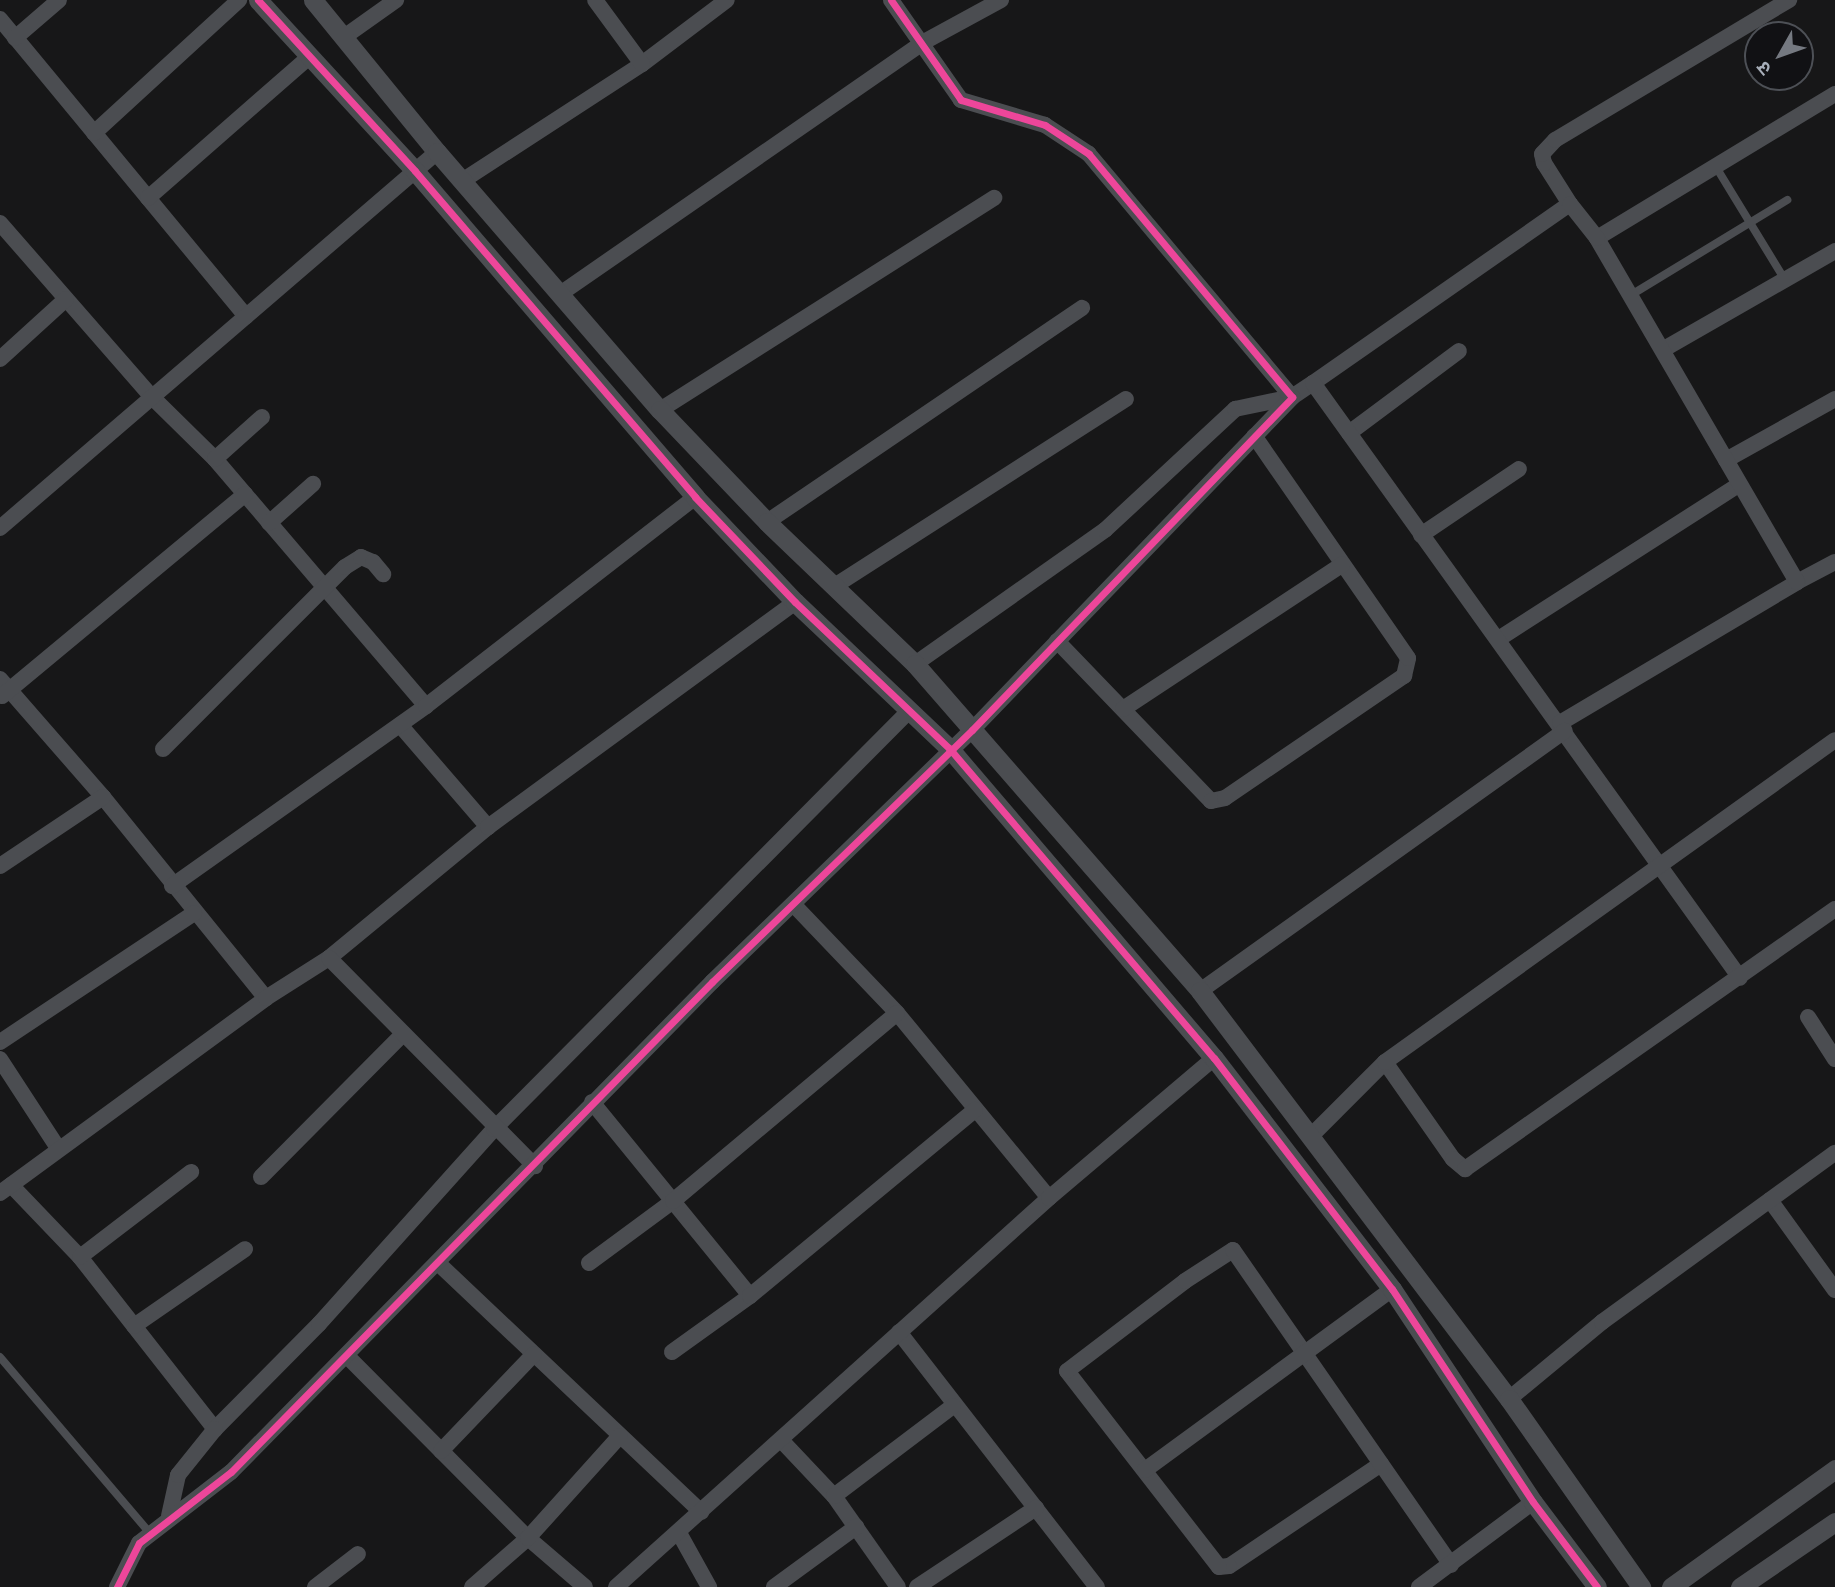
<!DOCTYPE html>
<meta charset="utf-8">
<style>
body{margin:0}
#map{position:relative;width:1835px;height:1587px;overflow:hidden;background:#171718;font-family:Roboto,"Noto Sans Devanagari",sans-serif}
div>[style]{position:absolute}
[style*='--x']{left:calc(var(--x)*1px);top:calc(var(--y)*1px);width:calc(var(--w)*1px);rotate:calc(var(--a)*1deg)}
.service>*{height:8px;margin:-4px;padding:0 4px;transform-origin:4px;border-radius:4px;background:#4b4d51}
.minor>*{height:16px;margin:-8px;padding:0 8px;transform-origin:8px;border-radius:8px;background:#4b4d51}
.tertiary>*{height:19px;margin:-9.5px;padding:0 9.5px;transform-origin:9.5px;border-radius:9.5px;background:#4b4d51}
.cycleway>*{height:7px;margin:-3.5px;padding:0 3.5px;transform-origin:3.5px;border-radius:3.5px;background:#ed469a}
span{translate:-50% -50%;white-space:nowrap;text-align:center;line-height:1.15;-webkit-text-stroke:7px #111114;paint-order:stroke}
.north{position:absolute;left:1744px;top:21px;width:70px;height:70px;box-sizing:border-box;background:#111114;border:2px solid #4d5056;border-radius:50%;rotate:230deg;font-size:19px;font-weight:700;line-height:28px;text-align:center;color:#a7aeb9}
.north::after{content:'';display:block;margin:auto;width:24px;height:32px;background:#757981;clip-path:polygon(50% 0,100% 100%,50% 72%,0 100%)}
</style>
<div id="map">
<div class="service">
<div style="--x:1716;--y:167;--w:132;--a:58.6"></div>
<div style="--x:1631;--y:295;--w:183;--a:-31.3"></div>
<div style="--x:0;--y:1357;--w:231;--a:49.6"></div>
</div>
<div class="minor">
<div style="--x:0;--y:19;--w:386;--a:50.4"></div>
<div style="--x:344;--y:37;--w:64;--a:-35.4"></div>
<div style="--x:15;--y:38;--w:58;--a:-40.8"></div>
<div style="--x:642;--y:64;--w:106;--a:-37"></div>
<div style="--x:94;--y:133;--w:197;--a:-42.5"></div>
<div style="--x:462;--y:181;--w:215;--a:-33"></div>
<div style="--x:642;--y:64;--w:79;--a:-126.3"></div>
<div style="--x:148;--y:198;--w:213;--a:-41.2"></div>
<div style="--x:0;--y:223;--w:231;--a:48.9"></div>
<div style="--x:152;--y:397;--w:88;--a:44.5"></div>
<div style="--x:215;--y:459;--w:325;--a:49.5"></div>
<div style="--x:1597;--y:238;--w:278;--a:-31.2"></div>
<div style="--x:560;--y:294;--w:441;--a:-34.7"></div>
<div style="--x:922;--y:43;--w:90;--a:-28.6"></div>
<div style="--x:1664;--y:349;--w:197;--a:-29.8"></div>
<div style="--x:0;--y:359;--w:89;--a:-42.3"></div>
<div style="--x:1313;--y:383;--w:313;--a:-34.9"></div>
<div style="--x:1570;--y:204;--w:49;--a:-122.4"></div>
<div style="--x:1544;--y:163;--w:9;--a:-103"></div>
<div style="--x:1542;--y:154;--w:19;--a:-47"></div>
<div style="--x:1555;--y:140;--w:273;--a:-30.9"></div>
<div style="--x:660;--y:410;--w:396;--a:-32.4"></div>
<div style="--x:1349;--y:433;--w:137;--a:-36.7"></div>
<div style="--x:215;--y:459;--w:63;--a:-41.8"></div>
<div style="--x:1726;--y:460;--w:125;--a:-29.2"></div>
<div style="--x:767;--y:522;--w:381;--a:-34.2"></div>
<div style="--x:269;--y:523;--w:59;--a:-41.6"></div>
<div style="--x:0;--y:528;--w:576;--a:-40.71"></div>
<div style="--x:1421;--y:535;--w:118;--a:-34"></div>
<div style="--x:1797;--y:582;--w:43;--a:-27.8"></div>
<div style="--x:833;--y:587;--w:348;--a:-32.7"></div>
<div style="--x:1500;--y:638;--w:283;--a:-32.7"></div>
<div style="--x:1057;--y:641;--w:222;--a:46.1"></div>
<div style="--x:1211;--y:801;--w:14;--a:-12"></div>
<div style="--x:1225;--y:798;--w:217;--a:-34.3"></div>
<div style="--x:1404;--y:676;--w:18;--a:-77"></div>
<div style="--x:1408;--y:658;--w:270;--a:-124.7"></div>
<div style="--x:915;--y:664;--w:232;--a:-35.2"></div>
<div style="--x:1105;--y:530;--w:178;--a:-42.9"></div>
<div style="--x:1235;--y:409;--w:58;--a:-11.9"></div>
<div style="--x:1292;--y:397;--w:25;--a:-34"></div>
<div style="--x:1313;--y:383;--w:732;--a:54.33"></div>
<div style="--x:0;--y:679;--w:157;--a:48.9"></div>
<div style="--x:103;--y:797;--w:259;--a:51"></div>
<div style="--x:2;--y:696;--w:316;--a:-39.7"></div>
<div style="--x:1123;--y:709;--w:263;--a:-33.4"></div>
<div style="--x:1560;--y:723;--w:276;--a:-30.7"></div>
<div style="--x:1797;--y:582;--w:398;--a:-120.2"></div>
<div style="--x:1597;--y:238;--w:43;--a:-128.5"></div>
<div style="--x:400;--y:725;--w:135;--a:49.2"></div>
<div style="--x:163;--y:749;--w:257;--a:-45"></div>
<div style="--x:345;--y:567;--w:19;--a:-32"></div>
<div style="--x:361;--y:557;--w:13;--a:23"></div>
<div style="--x:373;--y:562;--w:16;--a:50"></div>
<div style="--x:0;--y:866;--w:124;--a:-33.8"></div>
<div style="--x:172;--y:886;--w:311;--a:-35.3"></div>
<div style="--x:426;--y:706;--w:341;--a:-37.8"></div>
<div style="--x:793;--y:904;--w:151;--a:46.3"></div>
<div style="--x:897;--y:1013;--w:239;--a:50.6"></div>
<div style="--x:329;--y:958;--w:206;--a:-39.5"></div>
<div style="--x:488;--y:827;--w:381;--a:-36.2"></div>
<div style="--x:1200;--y:991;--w:448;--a:-35.5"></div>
<div style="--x:1808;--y:1017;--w:50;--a:57.3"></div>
<div style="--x:0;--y:1042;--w:233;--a:-33.6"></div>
<div style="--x:0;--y:1059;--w:106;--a:56.9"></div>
<div style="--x:1385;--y:1062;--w:118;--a:55"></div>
<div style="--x:1453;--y:1159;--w:16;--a:40"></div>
<div style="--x:1465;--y:1169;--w:452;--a:-35.1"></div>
<div style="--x:592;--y:1102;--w:250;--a:50.8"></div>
<div style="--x:1312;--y:1135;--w:103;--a:-45"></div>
<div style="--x:1385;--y:1062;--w:553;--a:-35.59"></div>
<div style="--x:261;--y:1177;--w:202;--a:-45.2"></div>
<div style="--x:11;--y:1185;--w:100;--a:46.2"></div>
<div style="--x:80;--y:1257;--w:219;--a:51.9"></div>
<div style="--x:215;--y:1429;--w:148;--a:-45.3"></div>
<div style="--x:319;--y:1324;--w:262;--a:-48.1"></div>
<div style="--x:494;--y:1129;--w:590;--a:-45.21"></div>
<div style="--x:0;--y:1193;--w:330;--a:-36.2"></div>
<div style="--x:266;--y:998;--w:75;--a:-32.4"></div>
<div style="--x:329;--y:958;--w:293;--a:45.3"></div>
<div style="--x:1770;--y:1200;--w:111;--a:54.2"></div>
<div style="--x:80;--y:1257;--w:140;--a:-37.4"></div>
<div style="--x:589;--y:1263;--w:104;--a:-36.4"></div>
<div style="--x:673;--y:1201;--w:292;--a:-40"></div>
<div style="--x:439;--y:1264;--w:361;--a:43.4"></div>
<div style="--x:134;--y:1326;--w:135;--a:-34.7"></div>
<div style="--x:899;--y:1332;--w:323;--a:52.2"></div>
<div style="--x:672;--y:1352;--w:96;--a:-35.7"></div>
<div style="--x:750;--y:1296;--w:292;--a:-39.6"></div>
<div style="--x:347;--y:1356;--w:257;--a:45.2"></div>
<div style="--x:528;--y:1538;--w:75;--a:40.7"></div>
<div style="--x:1509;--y:1399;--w:121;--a:-39.6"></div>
<div style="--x:1602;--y:1322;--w:288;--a:-36"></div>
<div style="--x:781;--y:1440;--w:77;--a:46.6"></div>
<div style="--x:834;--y:1496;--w:111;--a:54.9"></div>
<div style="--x:441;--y:1451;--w:134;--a:-46.2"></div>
<div style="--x:1381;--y:1464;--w:183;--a:146.1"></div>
<div style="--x:1229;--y:1566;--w:10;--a:174"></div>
<div style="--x:1219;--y:1567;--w:248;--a:-127.8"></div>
<div style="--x:1067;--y:1371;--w:148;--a:-37.3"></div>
<div style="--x:1185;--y:1281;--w:57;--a:-32.9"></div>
<div style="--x:1233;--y:1250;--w:383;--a:55.3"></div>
<div style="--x:1145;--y:1470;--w:306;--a:-36.2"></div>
<div style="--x:834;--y:1496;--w:149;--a:-37.1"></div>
<div style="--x:169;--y:1516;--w:42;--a:-77.6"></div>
<div style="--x:178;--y:1475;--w:59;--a:-51.2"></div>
<div style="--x:679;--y:1533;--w:62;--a:60.9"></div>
<div style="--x:117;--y:1587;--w:49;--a:-63.4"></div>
<div style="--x:139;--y:1543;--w:116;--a:-37.7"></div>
<div style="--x:231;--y:1472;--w:687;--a:-45.53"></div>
<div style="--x:712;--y:982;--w:362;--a:-44.1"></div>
<div style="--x:972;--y:730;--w:462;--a:-46.1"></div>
<div style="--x:1292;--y:397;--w:317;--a:-129.9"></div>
<div style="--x:1089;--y:154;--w:53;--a:-146.6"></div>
<div style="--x:1045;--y:125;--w:88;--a:-163.4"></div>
<div style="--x:961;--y:100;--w:122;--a:-125"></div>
<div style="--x:315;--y:1587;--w:54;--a:-37.5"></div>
<div style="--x:472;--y:1587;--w:74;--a:-41.2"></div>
<div style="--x:528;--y:1538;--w:137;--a:-48"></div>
<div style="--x:616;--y:1587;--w:582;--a:-41.94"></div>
<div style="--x:1049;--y:1198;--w:216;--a:-40.3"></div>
<div style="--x:774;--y:1587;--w:102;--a:-36.2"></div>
<div style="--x:917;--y:1587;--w:143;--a:-33.6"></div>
<div style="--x:1419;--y:1587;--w:142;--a:-36.7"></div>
</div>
<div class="tertiary">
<div style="--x:258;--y:0;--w:232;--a:47.4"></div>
<div style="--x:415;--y:171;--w:430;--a:49.3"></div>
<div style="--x:695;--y:497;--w:145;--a:46.4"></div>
<div style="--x:795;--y:602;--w:212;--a:43.5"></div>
<div style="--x:949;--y:748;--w:408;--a:49.5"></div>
<div style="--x:1214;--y:1058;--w:292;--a:52.4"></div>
<div style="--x:1392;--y:1289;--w:255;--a:56.5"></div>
<div style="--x:1533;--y:1502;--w:106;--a:53"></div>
<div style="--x:313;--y:0;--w:196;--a:50.8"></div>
<div style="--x:437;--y:152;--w:341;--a:49.2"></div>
<div style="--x:660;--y:410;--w:155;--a:46.3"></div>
<div style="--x:767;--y:522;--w:205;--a:43.8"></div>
<div style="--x:915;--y:664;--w:434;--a:48.9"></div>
<div style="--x:1200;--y:991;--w:512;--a:52.86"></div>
<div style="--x:1509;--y:1399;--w:230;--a:54.9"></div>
<div style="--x:1671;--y:1587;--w:202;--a:-35.7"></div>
<div style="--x:1740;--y:1587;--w:115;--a:-34.4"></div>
</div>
<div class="cycleway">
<div style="--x:258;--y:0;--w:232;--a:47.4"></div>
<div style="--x:415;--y:171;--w:430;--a:49.3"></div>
<div style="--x:695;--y:497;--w:145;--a:46.4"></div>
<div style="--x:795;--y:602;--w:212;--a:43.5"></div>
<div style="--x:949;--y:748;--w:408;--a:49.5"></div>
<div style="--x:1214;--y:1058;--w:292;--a:52.4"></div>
<div style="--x:1392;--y:1289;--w:255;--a:56.5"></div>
<div style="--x:1533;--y:1502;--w:106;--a:53"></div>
<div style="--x:117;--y:1587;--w:49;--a:-63.4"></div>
<div style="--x:139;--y:1543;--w:116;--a:-37.7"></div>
<div style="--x:231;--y:1472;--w:687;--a:-45.53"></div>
<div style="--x:712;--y:982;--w:362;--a:-44.1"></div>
<div style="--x:972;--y:730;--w:462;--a:-46.1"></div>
<div style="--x:1292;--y:397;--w:317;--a:-129.9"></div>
<div style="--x:1089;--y:154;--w:53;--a:-146.6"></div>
<div style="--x:1045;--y:125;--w:88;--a:-163.4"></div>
<div style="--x:961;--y:100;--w:122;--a:-125"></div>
</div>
<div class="north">उ</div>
</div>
